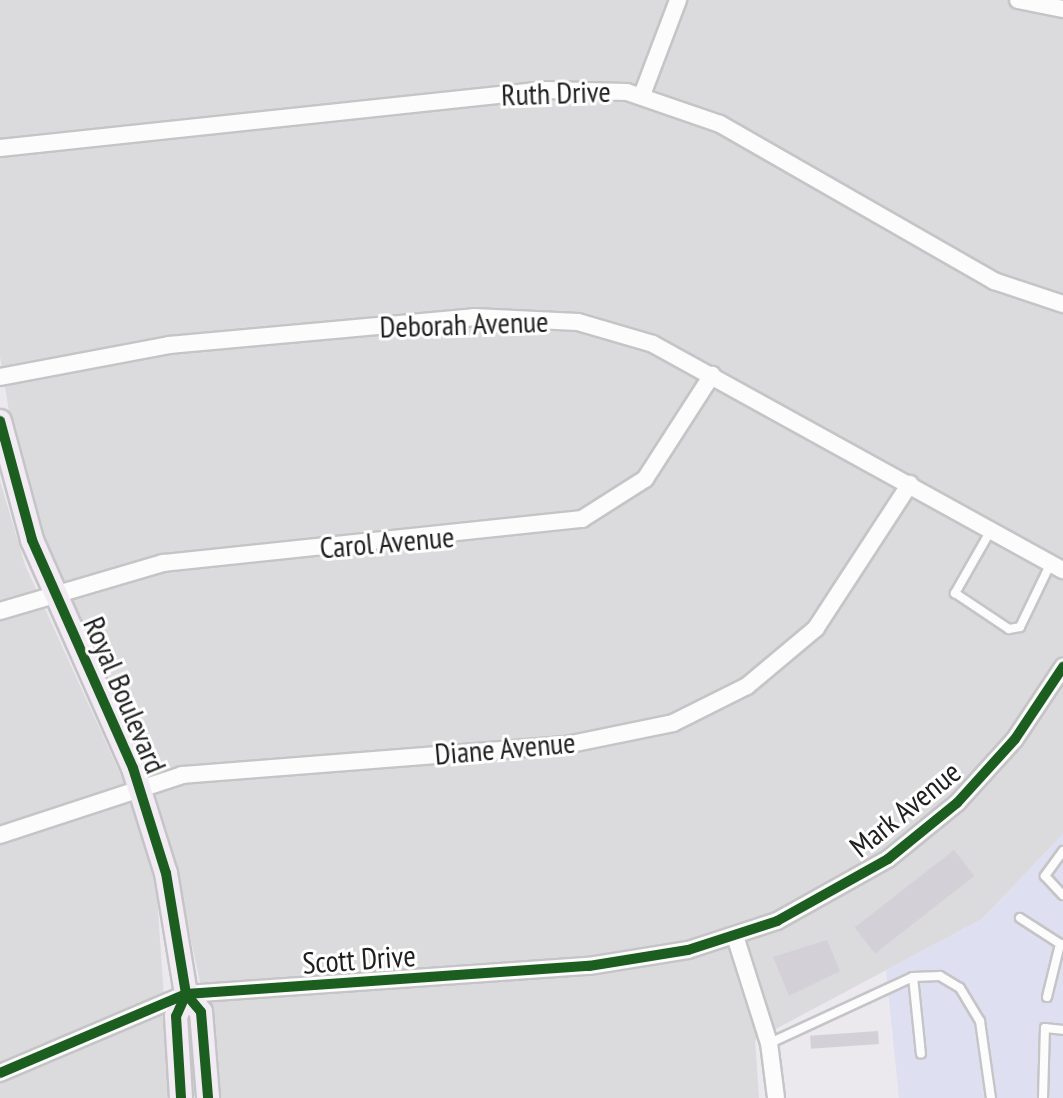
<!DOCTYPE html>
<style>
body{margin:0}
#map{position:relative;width:1063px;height:1098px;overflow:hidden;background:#ebe8ee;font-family:"PT Sans Narrow",sans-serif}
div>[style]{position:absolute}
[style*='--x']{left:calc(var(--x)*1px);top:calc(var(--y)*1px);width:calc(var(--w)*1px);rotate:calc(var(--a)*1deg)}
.residential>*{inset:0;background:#dbdadd}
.commercial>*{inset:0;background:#dee0f1}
.building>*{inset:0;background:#d3d1d7;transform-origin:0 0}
.roads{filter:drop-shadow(2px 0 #c5c4c6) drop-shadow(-2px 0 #c5c4c6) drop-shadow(0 2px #c5c4c6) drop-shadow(0 -2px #c5c4c6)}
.lane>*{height:8px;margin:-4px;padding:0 4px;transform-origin:4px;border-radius:4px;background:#fcfcfc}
.street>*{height:16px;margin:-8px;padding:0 8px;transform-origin:8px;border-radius:8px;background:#fcfcfc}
.secondary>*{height:22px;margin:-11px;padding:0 11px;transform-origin:11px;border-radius:11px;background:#f2ebf4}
.cycleway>*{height:10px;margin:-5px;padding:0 5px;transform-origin:5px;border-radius:5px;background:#1b5e20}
span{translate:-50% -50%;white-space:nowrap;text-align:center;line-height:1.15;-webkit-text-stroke:6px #fff;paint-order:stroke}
.street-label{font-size:30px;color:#1f1f1f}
</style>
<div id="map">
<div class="residential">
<div style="clip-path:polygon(0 0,1063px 0,1063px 834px,982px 919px,755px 1040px,759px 1098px,215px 1098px,208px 1018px,167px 831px,46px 550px,14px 442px,0 356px)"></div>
<div style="clip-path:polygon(0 481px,25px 565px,123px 780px,156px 883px,171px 1098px,0 1098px)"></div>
</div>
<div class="commercial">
<div style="clip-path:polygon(1063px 834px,1063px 1098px,899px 1098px,886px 970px,982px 919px)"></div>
</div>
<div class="building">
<div style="left:954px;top:850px;width:33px;height:126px;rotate:52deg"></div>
<div style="clip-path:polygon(827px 940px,840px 971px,789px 996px,773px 957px)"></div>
<div style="left:878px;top:1031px;width:13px;height:68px;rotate:86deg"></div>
</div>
<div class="roads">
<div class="lane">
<div style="--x:991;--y:530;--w:73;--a:119.7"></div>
<div style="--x:955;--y:593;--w:65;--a:33.7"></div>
<div style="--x:1009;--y:629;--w:11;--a:-10"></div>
<div style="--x:1020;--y:627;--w:71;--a:-64.2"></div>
<div style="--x:1063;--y:851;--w:31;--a:126"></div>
<div style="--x:1045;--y:876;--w:26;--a:47"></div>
<div style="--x:1020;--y:918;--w:50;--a:32.7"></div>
<div style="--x:913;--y:977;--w:77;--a:84.1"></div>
<div style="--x:1047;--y:997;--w:55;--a:-76.2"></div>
<div style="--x:770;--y:1043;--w:157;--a:-24.8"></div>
<div style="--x:913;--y:977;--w:27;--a:-2"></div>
<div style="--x:940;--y:976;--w:23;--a:31"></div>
<div style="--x:960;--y:988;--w:39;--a:59"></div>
<div style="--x:980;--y:1021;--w:78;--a:81.9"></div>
<div style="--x:1043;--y:1098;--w:70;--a:-88.4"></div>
<div style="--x:1045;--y:1028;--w:18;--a:6"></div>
</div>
<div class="street">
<div style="--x:1018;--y:0;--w:46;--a:11.3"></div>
<div style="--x:642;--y:95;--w:102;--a:-69.2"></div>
<div style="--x:0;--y:148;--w:548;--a:-6.07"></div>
<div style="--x:545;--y:90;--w:82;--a:1.4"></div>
<div style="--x:627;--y:92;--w:98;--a:19"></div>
<div style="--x:720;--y:124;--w:316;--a:29.8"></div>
<div style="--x:994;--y:281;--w:73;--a:18.4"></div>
<div style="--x:0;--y:377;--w:172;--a:-10.7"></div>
<div style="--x:169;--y:345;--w:306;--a:-5.2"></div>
<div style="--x:474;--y:317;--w:104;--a:2.8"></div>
<div style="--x:578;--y:322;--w:78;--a:16.3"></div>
<div style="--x:653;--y:344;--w:468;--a:28.9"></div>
<div style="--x:0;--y:611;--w:170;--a:-16.4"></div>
<div style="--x:163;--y:563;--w:421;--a:-6"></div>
<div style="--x:582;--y:519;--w:75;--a:-32.4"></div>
<div style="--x:645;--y:479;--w:124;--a:-57.2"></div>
<div style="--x:0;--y:835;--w:192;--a:-18.2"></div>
<div style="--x:182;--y:775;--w:385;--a:-4.5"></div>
<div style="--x:566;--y:745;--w:109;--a:-11.6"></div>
<div style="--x:673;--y:723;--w:83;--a:-26.6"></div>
<div style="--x:747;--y:686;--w:90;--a:-40"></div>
<div style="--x:816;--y:628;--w:172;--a:-56.9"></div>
<div style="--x:735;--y:936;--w:112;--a:72.4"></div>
<div style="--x:769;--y:1043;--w:55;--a:82.7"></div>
<div style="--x:0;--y:1073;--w:202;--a:-23"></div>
<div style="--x:186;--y:994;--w:404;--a:-4"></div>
<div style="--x:589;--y:966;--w:100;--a:-9.2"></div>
<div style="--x:688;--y:950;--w:94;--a:-18"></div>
<div style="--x:777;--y:921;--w:127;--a:-29.2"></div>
<div style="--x:888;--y:859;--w:89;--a:-39.1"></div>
<div style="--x:957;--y:803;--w:86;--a:-47.8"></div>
<div style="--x:1015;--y:739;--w:87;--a:-56.3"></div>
</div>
<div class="secondary">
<div style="--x:0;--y:421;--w:123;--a:74.9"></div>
<div style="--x:32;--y:540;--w:249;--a:66.1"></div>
<div style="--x:133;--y:768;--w:110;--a:72.6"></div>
<div style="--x:166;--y:873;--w:123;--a:80.6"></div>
<div style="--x:186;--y:994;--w:24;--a:114"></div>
<div style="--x:176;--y:1016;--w:82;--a:86.5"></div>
<div style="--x:186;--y:994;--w:23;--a:50"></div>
<div style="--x:201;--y:1012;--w:86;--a:85.3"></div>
</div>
</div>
<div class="cycleway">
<div style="--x:0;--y:421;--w:123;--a:74.9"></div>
<div style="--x:32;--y:540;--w:249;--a:66.1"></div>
<div style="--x:133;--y:768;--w:110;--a:72.6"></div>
<div style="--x:166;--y:873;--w:123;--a:80.6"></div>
<div style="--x:186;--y:994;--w:24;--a:114"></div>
<div style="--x:176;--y:1016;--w:82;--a:86.5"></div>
<div style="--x:186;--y:994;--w:23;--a:50"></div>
<div style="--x:201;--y:1012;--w:86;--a:85.3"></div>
<div style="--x:0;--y:1073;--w:202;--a:-23"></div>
<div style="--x:186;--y:994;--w:404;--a:-4"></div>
<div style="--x:589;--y:966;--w:100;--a:-9.2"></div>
<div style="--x:688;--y:950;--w:94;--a:-18"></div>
<div style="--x:777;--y:921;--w:127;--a:-29.2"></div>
<div style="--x:888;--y:859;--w:89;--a:-39.1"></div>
<div style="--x:957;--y:803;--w:86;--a:-47.8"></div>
<div style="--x:1015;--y:739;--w:87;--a:-56.3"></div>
</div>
<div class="street-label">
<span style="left:556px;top:93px;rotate:-2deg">Ruth Drive</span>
<span style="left:464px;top:324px;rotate:-2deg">Deborah Avenue</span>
<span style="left:387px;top:542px;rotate:-5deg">Carol Avenue</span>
<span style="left:125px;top:695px;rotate:67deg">Royal Boulevard</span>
<span style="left:505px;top:748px;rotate:-5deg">Diane Avenue</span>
<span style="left:905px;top:809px;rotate:-39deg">Mark Avenue</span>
<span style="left:359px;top:959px;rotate:-4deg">Scott Drive</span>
</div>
</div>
